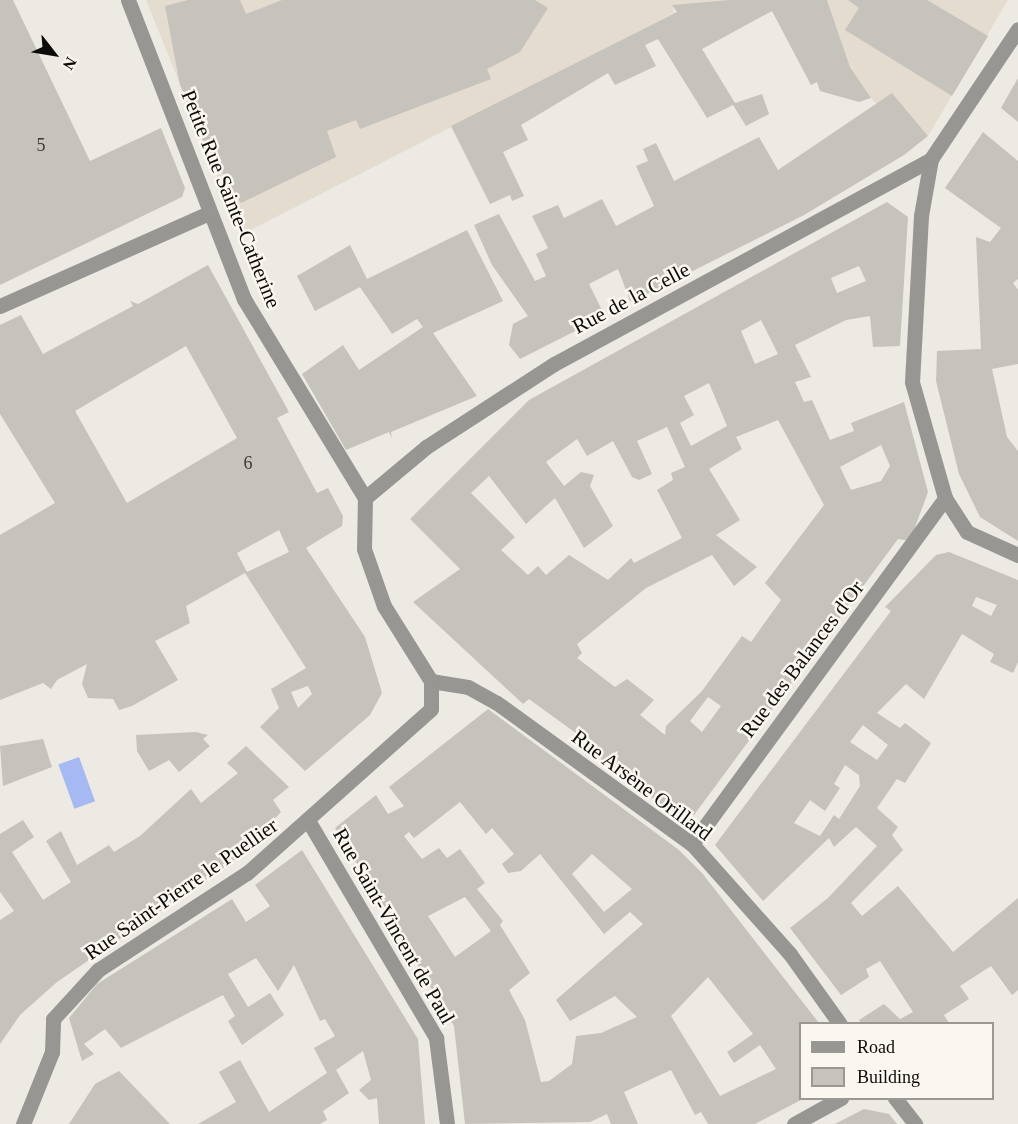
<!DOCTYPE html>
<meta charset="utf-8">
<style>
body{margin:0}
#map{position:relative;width:1018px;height:1124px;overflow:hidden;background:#ede9e3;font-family:"Times New Roman",serif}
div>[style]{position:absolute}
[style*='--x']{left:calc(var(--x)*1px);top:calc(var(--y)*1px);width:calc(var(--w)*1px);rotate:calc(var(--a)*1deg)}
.built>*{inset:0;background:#e5dcd0}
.water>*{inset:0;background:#a7b9f3;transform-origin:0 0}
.building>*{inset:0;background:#c6c2bc}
.minor>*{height:15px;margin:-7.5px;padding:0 7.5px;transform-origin:7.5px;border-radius:7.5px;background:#979693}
span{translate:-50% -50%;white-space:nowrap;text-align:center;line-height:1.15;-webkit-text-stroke:5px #faf6f0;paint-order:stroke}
.number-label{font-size:18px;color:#3b3936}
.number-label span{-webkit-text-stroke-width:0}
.street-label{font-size:21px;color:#0d0b0a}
.legend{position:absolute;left:799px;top:1022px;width:195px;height:78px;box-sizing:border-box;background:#faf6f0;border:2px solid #9b9894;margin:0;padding:8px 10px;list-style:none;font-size:18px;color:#0d0b0a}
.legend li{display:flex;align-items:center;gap:12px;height:30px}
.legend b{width:30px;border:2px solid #9b9894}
.north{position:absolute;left:24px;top:24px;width:60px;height:60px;-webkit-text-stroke:4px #faf6f0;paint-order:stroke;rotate:121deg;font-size:16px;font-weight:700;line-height:24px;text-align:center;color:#0d0b0a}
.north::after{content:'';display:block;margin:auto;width:21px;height:27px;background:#0d0b0a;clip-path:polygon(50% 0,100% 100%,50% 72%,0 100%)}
</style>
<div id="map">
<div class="built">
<div style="clip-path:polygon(146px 0,729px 0,673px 5px,674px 13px,241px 235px)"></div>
<div style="clip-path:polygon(827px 0,1008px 0,928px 136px,892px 93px,877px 105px,871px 98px,850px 67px)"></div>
</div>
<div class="water">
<div style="left:79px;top:757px;width:47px;height:22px;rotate:70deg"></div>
</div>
<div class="building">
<div style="clip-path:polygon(0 0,13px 0,90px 161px,161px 128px,185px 188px,182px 197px,0 285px)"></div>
<div style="clip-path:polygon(188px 0,240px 0,246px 14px,282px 0,535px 0,548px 8px,520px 52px,487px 69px,491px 79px,360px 129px,356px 120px,327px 131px,336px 157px,241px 203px,203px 141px,180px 85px,165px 6px)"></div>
<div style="clip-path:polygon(729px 0,827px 0,850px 67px,871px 98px,859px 102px,820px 91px,817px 82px,811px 85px,772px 11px,702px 49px,735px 103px,762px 94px,769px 114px,746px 126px,733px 105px,707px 118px,658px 39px,645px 45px,656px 66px,615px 85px,608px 73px,521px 125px,528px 140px,503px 152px,524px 196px,512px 201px,510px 195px,490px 204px,451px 126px,677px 12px,672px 5px)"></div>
<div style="clip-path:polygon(848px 0,927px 0,988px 36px,952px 96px,845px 30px,859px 8px)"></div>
<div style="clip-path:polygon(1018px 78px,1018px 122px,1001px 108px)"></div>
<div style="clip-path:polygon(892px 93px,928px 136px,904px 155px,804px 215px,647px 294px,630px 301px,618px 269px,589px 284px,604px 314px,593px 322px,520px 359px,509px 345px,513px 324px,528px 316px,492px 265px,474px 225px,499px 214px,535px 281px,546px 276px,536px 254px,548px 248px,532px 216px,558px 205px,564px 218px,602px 199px,616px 226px,654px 206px,636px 166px,648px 161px,643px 149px,656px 143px,674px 181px,759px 137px,778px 170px)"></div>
<div style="clip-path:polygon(983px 132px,1018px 161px,1018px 279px,1013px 283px,1018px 290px,1018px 364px,992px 369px,1007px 437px,1018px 451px,1018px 541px,980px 517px,959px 474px,936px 381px,937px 351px,981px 349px,976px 237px,990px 242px,1001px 228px,945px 188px)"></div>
<div style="clip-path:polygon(evenodd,887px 202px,908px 217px,900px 346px,873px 347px,870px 316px,846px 320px,795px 345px,811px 377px,795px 382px,804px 402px,812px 400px,830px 440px,854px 431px,851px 423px,904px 402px,928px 492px,910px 541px,898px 539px,694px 815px,674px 804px,669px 810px,598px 759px,602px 752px,529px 699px,523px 704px,413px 602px,460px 569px,410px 519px,529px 400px,887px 202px,859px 266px,866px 281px,837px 293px,831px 278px,859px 266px,887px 202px,761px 320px,778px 354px,755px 364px,741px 331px,761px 320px,887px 202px,709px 383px,727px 426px,691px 446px,680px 423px,694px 415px,684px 396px,709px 383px,887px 202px,778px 420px,824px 505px,765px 583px,781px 600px,751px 642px,742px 636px,702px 691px,666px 726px,665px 735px,640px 715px,654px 700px,627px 679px,615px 687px,577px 658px,582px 653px,577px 644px,646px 588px,712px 555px,734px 586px,757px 567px,716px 535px,740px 520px,709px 469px,742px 449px,736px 437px,778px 420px,887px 202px,667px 427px,685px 467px,671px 473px,673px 480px,657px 490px,682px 538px,634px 563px,631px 558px,608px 580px,569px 555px,546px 575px,538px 566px,528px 575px,501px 550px,515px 537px,471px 493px,489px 476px,526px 524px,555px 498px,584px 548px,613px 526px,590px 486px,594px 475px,581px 472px,564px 486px,546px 462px,577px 439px,587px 456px,613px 441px,632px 477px,639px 480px,652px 474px,637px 441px,667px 427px,887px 202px,881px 445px,890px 466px,881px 481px,851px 490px,840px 467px,881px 445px,887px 202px,708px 697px,721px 706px,702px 732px,690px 721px,708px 697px)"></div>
<div style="clip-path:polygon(467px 230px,503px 301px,433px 333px,477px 396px,391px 432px,392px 438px,389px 432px,346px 450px,302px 374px,343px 345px,359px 370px,423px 327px,417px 319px,392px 334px,360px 287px,315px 311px,297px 276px,350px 245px,367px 279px)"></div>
<div style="clip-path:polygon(evenodd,208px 265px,289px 412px,277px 418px,317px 493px,328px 488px,343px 516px,342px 526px,306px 548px,365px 637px,382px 693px,370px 715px,305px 771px,260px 727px,279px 708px,271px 689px,306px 668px,245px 573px,186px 606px,190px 623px,155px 641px,178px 680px,132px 706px,119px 710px,113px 699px,88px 698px,82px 684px,87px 664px,57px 680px,51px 689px,43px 683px,0 700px,0 535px,55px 503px,0 414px,0 325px,21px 315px,43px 354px,133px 306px,130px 301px,138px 304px,208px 265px,186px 346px,237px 438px,127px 503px,75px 411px,186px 346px,208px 265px,279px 530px,289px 552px,247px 572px,237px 553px,279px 530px,208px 265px,308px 686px,312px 694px,298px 708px,291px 692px,308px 686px)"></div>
<div style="clip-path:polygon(evenodd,949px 552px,1018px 580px,1018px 662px,1013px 673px,990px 662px,994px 654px,962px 634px,924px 699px,906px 684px,877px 713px,900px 728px,905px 723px,931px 743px,905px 783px,897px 779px,877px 808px,898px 827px,892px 835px,903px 850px,851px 903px,862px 916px,898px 886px,953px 952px,1018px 898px,1018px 990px,1012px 995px,991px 966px,960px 986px,969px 999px,944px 1015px,949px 1023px,861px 1023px,859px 1020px,884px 1004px,900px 1019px,913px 1012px,880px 961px,866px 969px,869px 977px,841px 995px,790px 928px,828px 898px,877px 846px,856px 827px,834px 847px,829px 838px,763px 901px,715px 845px,891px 611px,885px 607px,936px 555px,949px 552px,976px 597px,997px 605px,991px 616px,972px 606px,976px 597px,949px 552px,863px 725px,888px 745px,877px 760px,850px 742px,863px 725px,949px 552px,845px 765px,859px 775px,860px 786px,839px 819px,834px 815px,820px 836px,794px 823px,810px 800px,825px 811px,840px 788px,834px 784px,845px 765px)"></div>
<div style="clip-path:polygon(evenodd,488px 709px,679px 850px,702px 873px,819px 1023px,800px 1024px,801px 1100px,755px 1124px,708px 1124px,701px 1112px,695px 1115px,671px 1070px,624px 1092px,638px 1124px,611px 1124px,607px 1114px,590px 1122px,465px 1124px,454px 1026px,335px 828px,376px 795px,388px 814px,404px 806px,389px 787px,488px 709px,460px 802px,486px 834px,492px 828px,514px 854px,502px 864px,508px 873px,521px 871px,540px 854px,604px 934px,630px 912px,643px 924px,556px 1000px,570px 1021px,615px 996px,637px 1017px,601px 1033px,576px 1036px,572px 1064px,549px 1081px,541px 1082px,525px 1020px,509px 990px,530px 973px,500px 925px,503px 921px,477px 889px,485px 883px,460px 849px,447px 858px,439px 848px,422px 859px,404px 836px,409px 832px,414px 838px,460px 802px,488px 709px,592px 854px,632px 889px,604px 912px,572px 874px,592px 854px,488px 709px,465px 897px,491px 931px,455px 957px,428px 916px,465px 897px,488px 709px,708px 977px,753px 1034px,727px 1052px,734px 1063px,760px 1045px,776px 1069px,720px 1096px,671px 1016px,708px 977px)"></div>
<div style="clip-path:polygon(196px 732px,208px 735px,203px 739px,210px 746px,179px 772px,169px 760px,149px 771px,137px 751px,136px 735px)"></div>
<div style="clip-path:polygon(43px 739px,52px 767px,3px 786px,0 746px)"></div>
<div style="clip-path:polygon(246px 746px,289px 787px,273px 800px,281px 812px,239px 857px,57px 982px,20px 1015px,0 1044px,0 920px,14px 911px,0 892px,0 834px,23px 820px,34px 837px,12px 852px,43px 900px,71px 882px,46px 841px,61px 831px,77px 865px,109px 845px,114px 852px,140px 836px,191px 789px,201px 803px,238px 773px,227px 763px)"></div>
<div style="clip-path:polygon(302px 850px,418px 1039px,425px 1124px,379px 1124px,377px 1098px,369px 1100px,359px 1090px,371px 1080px,363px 1051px,336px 1070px,349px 1093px,323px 1111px,327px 1120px,320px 1124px,198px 1124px,236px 1102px,219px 1072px,240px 1060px,269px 1112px,327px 1073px,314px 1048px,335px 1036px,325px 1019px,320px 1021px,294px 965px,278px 991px,256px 958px,228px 974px,248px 1007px,270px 993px,284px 1015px,242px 1045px,228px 1021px,235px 1016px,223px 995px,121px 1048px,105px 1029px,84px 1044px,94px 1054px,82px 1061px,69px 1018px,97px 984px,232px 899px,246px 922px,270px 906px,255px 885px)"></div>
<div style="clip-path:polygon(119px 1071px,170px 1124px,69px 1124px,95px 1084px)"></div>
<div style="clip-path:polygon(864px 1109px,889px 1114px,897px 1124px,835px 1124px)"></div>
</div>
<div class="minor">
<div style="--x:128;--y:0;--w:321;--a:68.8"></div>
<div style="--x:244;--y:299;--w:233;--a:58.7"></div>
<div style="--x:931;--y:159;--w:58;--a:100"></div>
<div style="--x:921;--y:216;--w:166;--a:93.1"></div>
<div style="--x:912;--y:382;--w:121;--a:74.1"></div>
<div style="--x:945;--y:498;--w:40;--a:57.1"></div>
<div style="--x:967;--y:532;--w:56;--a:24.3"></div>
<div style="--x:0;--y:306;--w:229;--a:-24"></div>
<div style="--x:365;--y:498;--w:80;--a:-39.9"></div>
<div style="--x:426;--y:447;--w:153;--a:-33"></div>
<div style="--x:554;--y:364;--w:429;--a:-28.5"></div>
<div style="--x:931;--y:159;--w:156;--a:-56.2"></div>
<div style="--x:431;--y:681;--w:37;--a:9"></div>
<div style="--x:468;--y:687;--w:33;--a:29"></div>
<div style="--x:497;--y:703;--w:241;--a:35.9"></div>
<div style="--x:692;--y:844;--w:147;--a:48.3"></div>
<div style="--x:790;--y:954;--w:86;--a:54.5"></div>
<div style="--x:309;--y:822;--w:251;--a:59.5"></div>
<div style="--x:436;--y:1038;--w:87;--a:82.7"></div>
<div style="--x:692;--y:844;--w:429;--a:-53.8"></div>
<div style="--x:895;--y:1098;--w:33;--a:52"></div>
<div style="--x:23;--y:1124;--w:78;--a:-68.1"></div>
<div style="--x:52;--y:1052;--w:33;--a:-88"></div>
<div style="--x:53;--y:1019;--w:67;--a:-47.4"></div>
<div style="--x:98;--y:970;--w:178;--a:-33.1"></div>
<div style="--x:247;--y:873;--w:246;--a:-41.7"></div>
<div style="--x:431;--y:709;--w:28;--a:-90"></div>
<div style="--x:431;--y:681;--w:89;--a:-122.1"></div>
<div style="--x:384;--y:606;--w:60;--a:-109.3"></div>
<div style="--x:364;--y:549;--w:51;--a:-88.9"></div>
<div style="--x:794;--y:1124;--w:54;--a:-29"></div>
</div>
<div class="number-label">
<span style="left:41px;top:145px">5</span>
<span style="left:248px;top:463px">6</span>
</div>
<div class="street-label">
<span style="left:231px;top:199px;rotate:68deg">Petite Rue Sainte-Catherine</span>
<span style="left:631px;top:298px;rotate:-28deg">Rue de la Celle</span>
<span style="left:802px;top:659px;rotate:-53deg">Rue des Balances d'Or</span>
<span style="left:642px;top:785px;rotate:37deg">Rue Arsène Orillard</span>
<span style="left:181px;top:889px;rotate:-35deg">Rue Saint-Pierre le Puellier</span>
<span style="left:394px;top:926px;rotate:60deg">Rue Saint-Vincent de Paul</span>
</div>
<ul class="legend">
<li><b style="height:8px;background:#979693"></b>Road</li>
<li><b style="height:16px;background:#c6c2bc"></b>Building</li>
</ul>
<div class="north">N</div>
</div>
